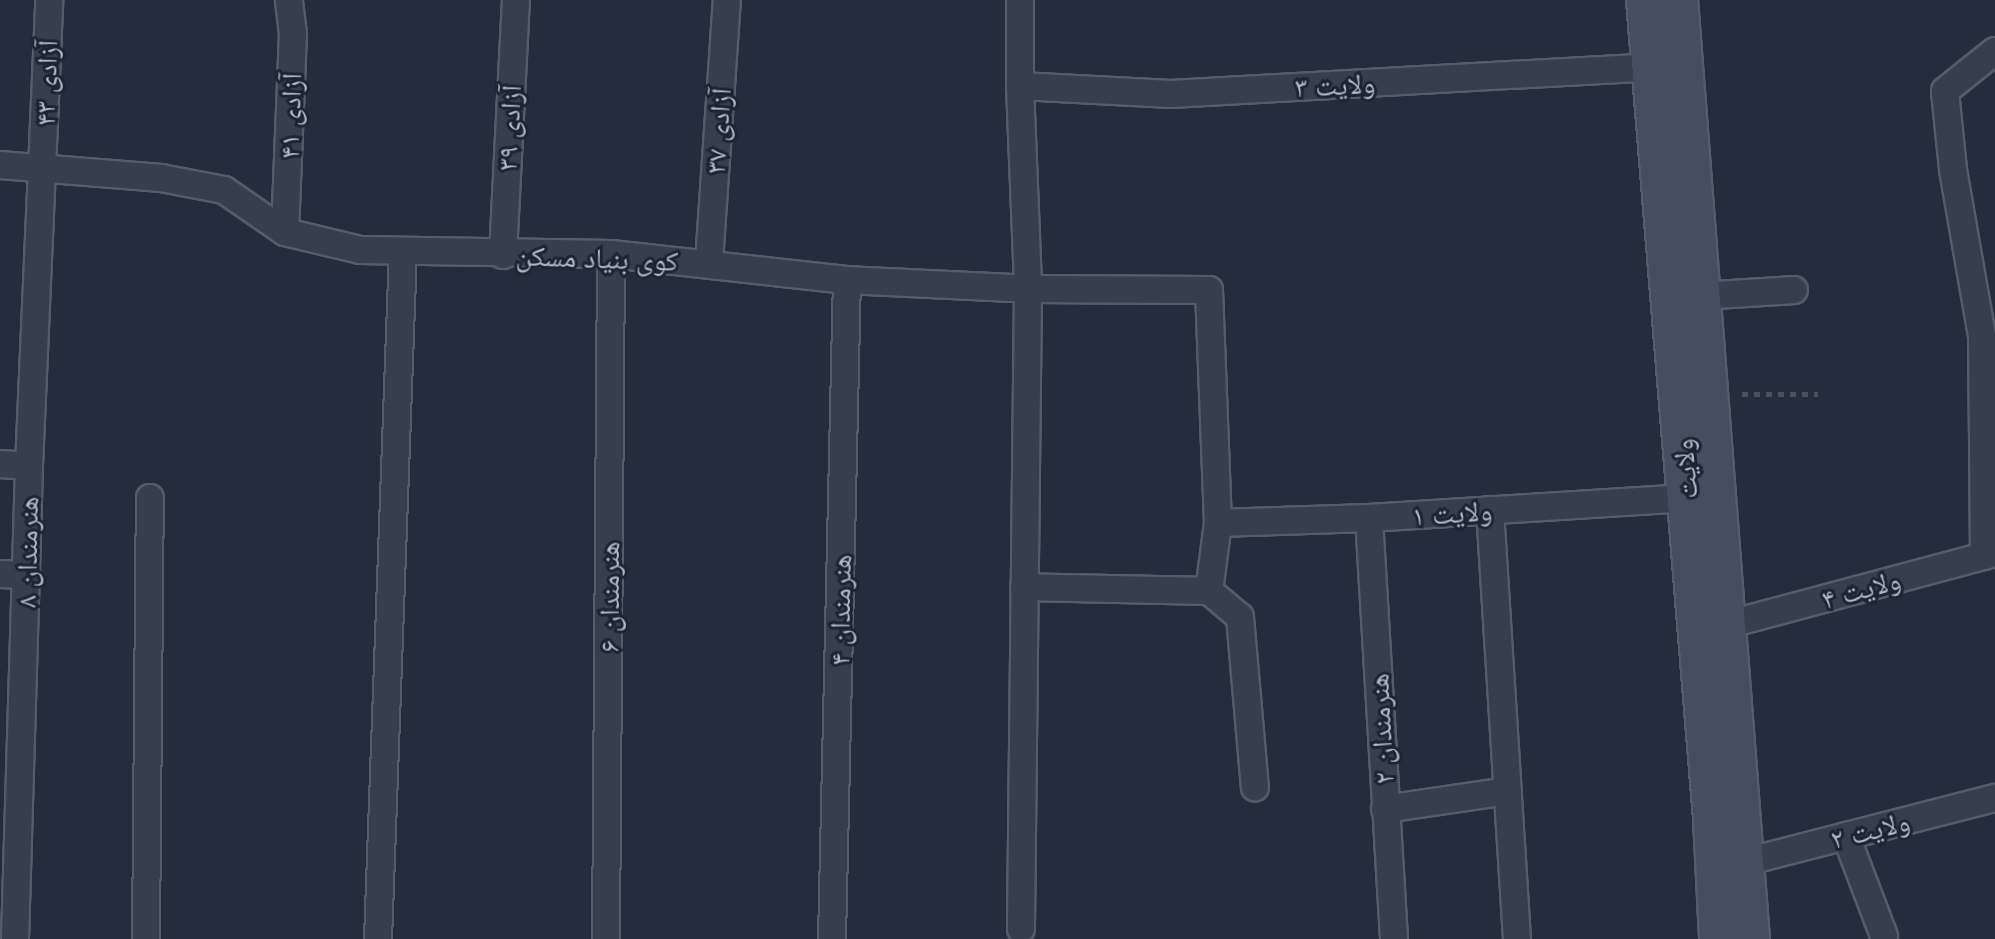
<!DOCTYPE html>
<meta charset="utf-8">
<style>
body{margin:0}
#map{position:relative;width:1995px;height:939px;overflow:hidden;background:#232d3c;font-family:Quicksand,"Noto Naskh Arabic",sans-serif}
div>[style]{position:absolute}
[style*='--x']{left:calc(var(--x)*1px);top:calc(var(--y)*1px);width:calc(var(--w)*1px);rotate:calc(var(--a)*1deg)}
.path>*{height:5px;margin-top:-2.5px;transform-origin:0;background:repeating-linear-gradient(90deg,#43565a 0 6px,transparent 0 12px)}
.roads{filter:drop-shadow(2px 0 #555d6a) drop-shadow(-2px 0 #555d6a) drop-shadow(0 2px #555d6a) drop-shadow(0 -2px #555d6a)}
.street>*{height:26px;margin:-13px;padding:0 13px;transform-origin:13px;border-radius:13px;background:#373f4c}
.secondary>*{height:38px;margin:-19px;padding:0 19px;transform-origin:19px;border-radius:19px;background:#454e5f}
span{translate:-50% -50%;white-space:nowrap;text-align:center;line-height:1.15;-webkit-text-stroke:6px #1c2431;paint-order:stroke}
.street-label{font-size:28px;color:#b3bac7}
</style>
<div id="map">
<div class="path">
<div style="--x:1742;--y:394;--w:76;--a:0"></div>
</div>
<div class="roads">
<div class="street">
<div style="--x:1020;--y:0;--w:86;--a:90"></div>
<div style="--x:1020;--y:86;--w:203;--a:87.7"></div>
<div style="--x:1028;--y:289;--w:640;--a:90.63"></div>
<div style="--x:1020;--y:86;--w:151;--a:3"></div>
<div style="--x:1171;--y:94;--w:481;--a:-3.2"></div>
<div style="--x:0;--y:165;--w:162;--a:4.6"></div>
<div style="--x:161;--y:178;--w:64;--a:10.8"></div>
<div style="--x:224;--y:190;--w:74;--a:34.5"></div>
<div style="--x:285;--y:232;--w:77;--a:13.5"></div>
<div style="--x:360;--y:250;--w:251;--a:0.9"></div>
<div style="--x:611;--y:254;--w:237;--a:6.3"></div>
<div style="--x:847;--y:280;--w:181;--a:2.8"></div>
<div style="--x:1028;--y:289;--w:181;--a:0.3"></div>
<div style="--x:1209;--y:290;--w:233;--a:87.8"></div>
<div style="--x:1218;--y:523;--w:69;--a:97.5"></div>
<div style="--x:1209;--y:591;--w:185;--a:-178.8"></div>
<div style="--x:285;--y:232;--w:198;--a:-87.7"></div>
<div style="--x:293;--y:34;--w:34;--a:-97"></div>
<div style="--x:503;--y:255;--w:255;--a:-87.1"></div>
<div style="--x:709;--y:262;--w:263;--a:-86.1"></div>
<div style="--x:1701;--y:296;--w:93;--a:-3.7"></div>
<div style="--x:0;--y:464;--w:29;--a:4"></div>
<div style="--x:1490;--y:510;--w:430;--a:86.4"></div>
<div style="--x:1369;--y:518;--w:422;--a:86.6"></div>
<div style="--x:1218;--y:523;--w:151;--a:-1.9"></div>
<div style="--x:1369;--y:518;--w:319;--a:-3.6"></div>
<div style="--x:1984;--y:556;--w:220;--a:-90.5"></div>
<div style="--x:1982;--y:336;--w:169;--a:-99.9"></div>
<div style="--x:1953;--y:169;--w:78;--a:-95.9"></div>
<div style="--x:1945;--y:91;--w:64;--a:-38.7"></div>
<div style="--x:0;--y:574;--w:27;--a:2"></div>
<div style="--x:1209;--y:591;--w:40;--a:40"></div>
<div style="--x:1240;--y:617;--w:171;--a:85"></div>
<div style="--x:1726;--y:625;--w:278;--a:-15"></div>
<div style="--x:1385;--y:809;--w:124;--a:-8.3"></div>
<div style="--x:1846;--y:836;--w:107;--a:69.2"></div>
<div style="--x:1745;--y:862;--w:258;--a:-14.4"></div>
<div style="--x:15;--y:939;--w:473;--a:-88.3"></div>
<div style="--x:29;--y:466;--w:466;--a:-87.5"></div>
<div style="--x:146;--y:939;--w:441;--a:-89.5"></div>
<div style="--x:378;--y:939;--w:687;--a:-87.92"></div>
<div style="--x:606;--y:939;--w:685;--a:-89.58"></div>
<div style="--x:832;--y:939;--w:659;--a:-88.7"></div>
</div>
<div class="secondary">
<div style="--x:1646;--y:0;--w:822;--a:85.32"></div>
<div style="--x:1713;--y:819;--w:120;--a:87.1"></div>
<div style="--x:1678;--y:0;--w:942;--a:85.62"></div>
</div>
</div>
<div class="street-label">
<span style="left:46px;top:83px;rotate:-88deg">آزادی ۴۳</span>
<span style="left:1335px;top:85px;rotate:-3deg">ولایت ۳</span>
<span style="left:290px;top:116px;rotate:-88deg">آزادی ۴۱</span>
<span style="left:509px;top:128px;rotate:-87deg">آزادی ۳۹</span>
<span style="left:718px;top:131px;rotate:-86deg">آزادی ۳۷</span>
<span style="left:597px;top:258px;rotate:2deg">کوی بنیاد مسکن</span>
<span style="left:1685px;top:469px;rotate:-95deg">ولایت</span>
<span style="left:1452px;top:513px;rotate:-4deg">ولایت ۱</span>
<span style="left:27px;top:552px;rotate:-89deg">هنرمندان ۸</span>
<span style="left:1861px;top:589px;rotate:-15deg">ولایت ۴</span>
<span style="left:609px;top:597px;rotate:-90deg">هنرمندان ۶</span>
<span style="left:840px;top:610px;rotate:-89deg">هنرمندان ۴</span>
<span style="left:1381px;top:729px;rotate:-93deg">هنرمندان ۲</span>
<span style="left:1870px;top:830px;rotate:-14deg">ولایت ۲</span>
</div>
</div>
